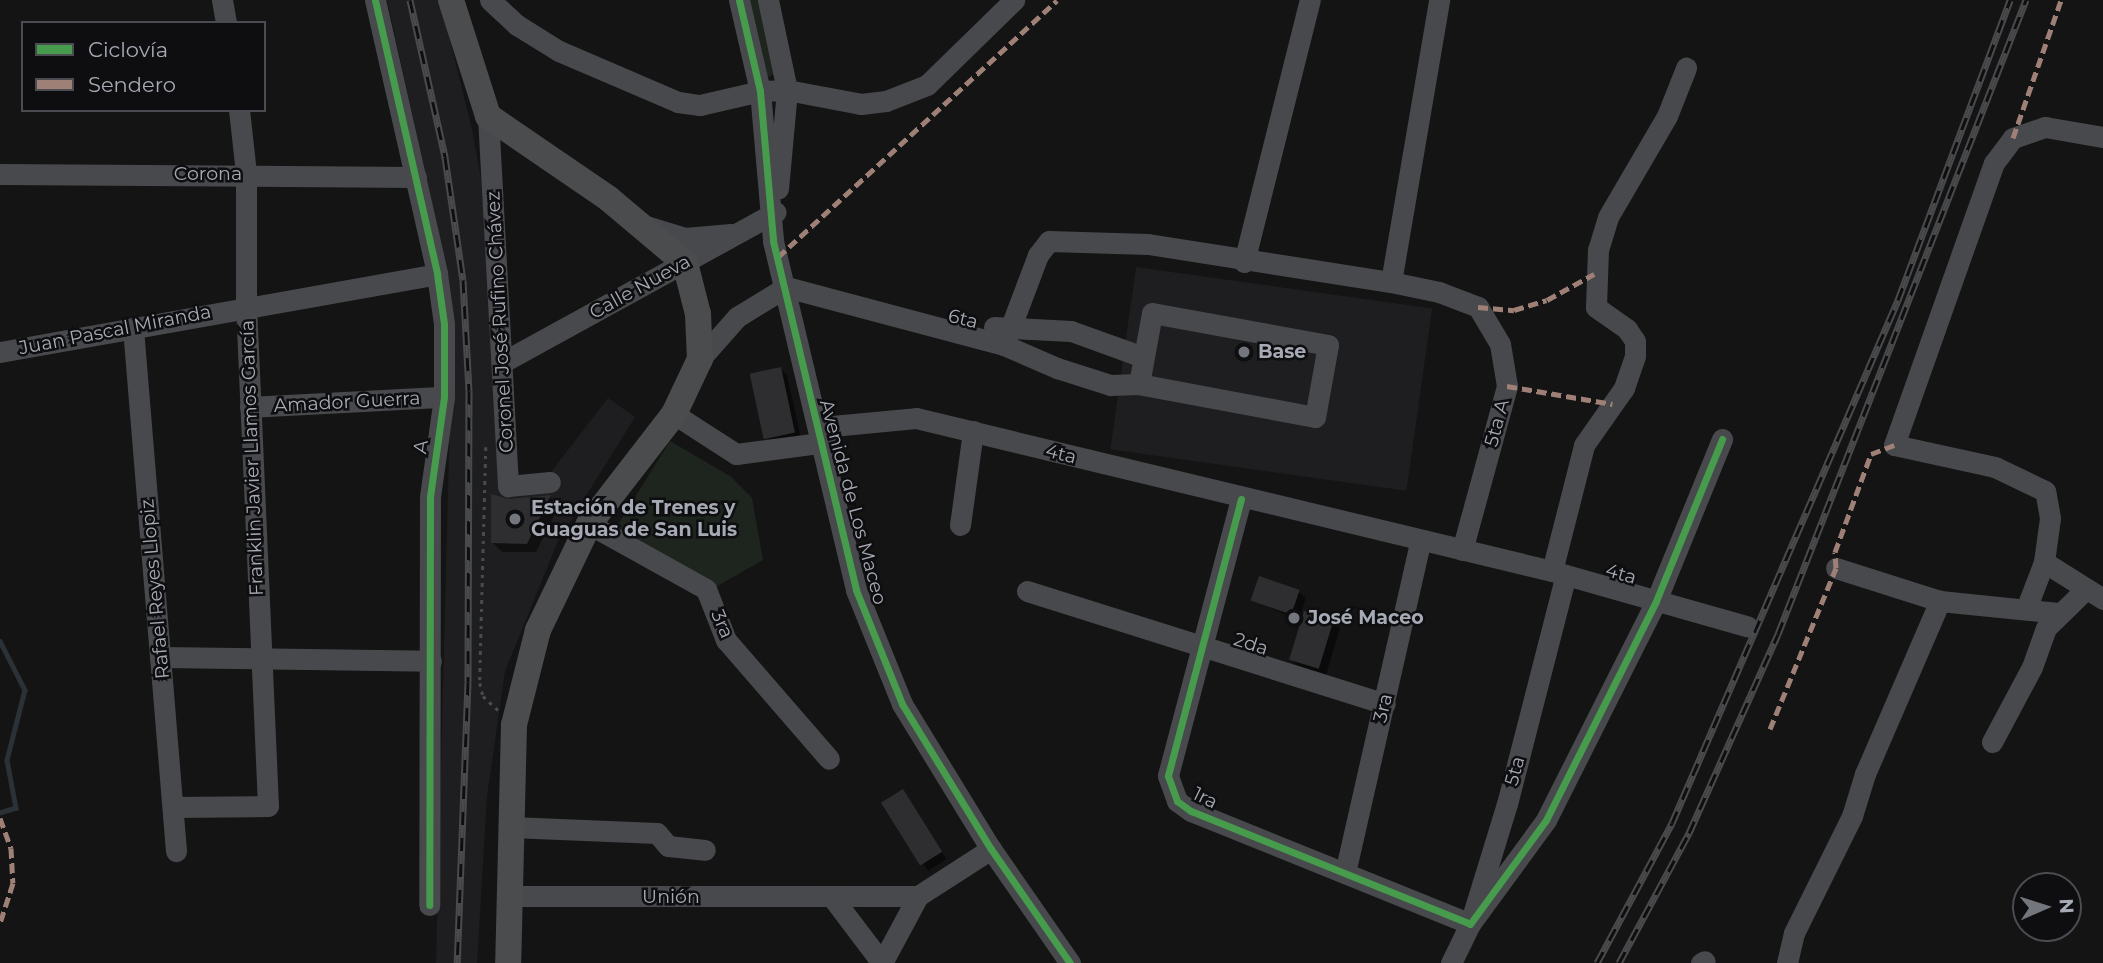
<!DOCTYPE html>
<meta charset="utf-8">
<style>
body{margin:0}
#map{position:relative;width:2103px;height:963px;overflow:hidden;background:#141414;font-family:Montserrat,sans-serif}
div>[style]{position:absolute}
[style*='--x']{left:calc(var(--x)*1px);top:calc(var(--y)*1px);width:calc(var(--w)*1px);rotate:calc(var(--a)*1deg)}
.built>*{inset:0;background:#1e1e20;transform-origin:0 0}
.green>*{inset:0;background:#1e241e}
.shadow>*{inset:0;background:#0007;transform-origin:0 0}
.stream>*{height:4.5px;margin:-2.25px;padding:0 2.25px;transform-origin:2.25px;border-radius:2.25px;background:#2a3137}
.building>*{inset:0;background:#2e2e30;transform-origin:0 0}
.path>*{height:2.5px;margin-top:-1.25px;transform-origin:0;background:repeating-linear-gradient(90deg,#4a4b4e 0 3.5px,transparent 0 8.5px)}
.minor>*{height:21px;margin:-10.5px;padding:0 10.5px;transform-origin:10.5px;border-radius:10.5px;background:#48494c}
.major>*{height:26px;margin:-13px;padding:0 13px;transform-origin:13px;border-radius:13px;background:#4b4c4e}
.rail>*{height:7px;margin-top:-3.5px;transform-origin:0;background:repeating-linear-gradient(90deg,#0e0e10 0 13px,#494a4c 0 26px);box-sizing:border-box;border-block:2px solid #494a4c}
.quiet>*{height:5px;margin-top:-2.5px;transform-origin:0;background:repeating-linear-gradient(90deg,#9e8076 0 10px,transparent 0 15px)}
.cycleway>*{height:7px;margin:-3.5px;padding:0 3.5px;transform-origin:3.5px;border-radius:3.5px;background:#469c4c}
.dots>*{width:19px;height:19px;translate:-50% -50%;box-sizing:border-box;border:4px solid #0e0e10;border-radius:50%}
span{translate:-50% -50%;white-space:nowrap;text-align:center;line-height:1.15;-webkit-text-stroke:5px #0e0e10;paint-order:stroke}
.street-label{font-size:19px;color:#a6aab4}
.poi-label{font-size:19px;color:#a6aab4;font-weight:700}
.left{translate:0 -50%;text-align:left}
.legend{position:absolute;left:21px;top:21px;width:245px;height:91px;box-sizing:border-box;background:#0e0e10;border:2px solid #4b4c52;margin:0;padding:9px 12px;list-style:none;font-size:21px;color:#a6aab4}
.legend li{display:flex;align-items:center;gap:14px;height:35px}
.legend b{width:35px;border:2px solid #4b4c52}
.north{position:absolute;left:2012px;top:872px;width:70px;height:70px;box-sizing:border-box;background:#0e0e10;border:2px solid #4b4c52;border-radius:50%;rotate:87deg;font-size:19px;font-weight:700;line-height:28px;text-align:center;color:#a6aab4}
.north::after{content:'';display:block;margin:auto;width:24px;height:32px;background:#73767c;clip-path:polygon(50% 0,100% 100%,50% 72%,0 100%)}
</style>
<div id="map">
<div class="built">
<div style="clip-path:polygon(387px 0,440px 0,472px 129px,481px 179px,503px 477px,551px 472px,608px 398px,635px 417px,558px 541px,505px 671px,487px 796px,477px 963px,436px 963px,452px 332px,444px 257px)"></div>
<div style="left:1136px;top:267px;width:299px;height:184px;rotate:8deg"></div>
</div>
<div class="green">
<div style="clip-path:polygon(747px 0,762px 0,774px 74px,769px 77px,763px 75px)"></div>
<div style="clip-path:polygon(670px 441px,730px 476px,752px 498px,763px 560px,714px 588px,614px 531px)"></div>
</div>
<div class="shadow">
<div style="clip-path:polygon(780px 369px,787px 375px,801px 439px,772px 443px,765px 436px)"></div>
<div style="clip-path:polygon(550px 497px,559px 506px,536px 552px,502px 552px,493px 543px,509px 501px)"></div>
<div style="clip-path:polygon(1299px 592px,1306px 598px,1299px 620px,1253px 601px)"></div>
<div style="clip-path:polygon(1333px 622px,1340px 628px,1326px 675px,1298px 666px,1291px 660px)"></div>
<div style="left:903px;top:792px;width:80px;height:22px;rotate:57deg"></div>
</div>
<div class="stream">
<div style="--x:0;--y:641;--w:55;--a:63"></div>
<div style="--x:25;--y:690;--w:72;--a:104.4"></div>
<div style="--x:7;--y:760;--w:49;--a:79.4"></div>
<div style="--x:16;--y:808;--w:17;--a:163"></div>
</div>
<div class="building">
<div style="left:781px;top:367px;width:67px;height:32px;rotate:78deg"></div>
<div style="clip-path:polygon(491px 494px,509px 499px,551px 495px,527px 544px,491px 543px)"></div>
<div style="left:1259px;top:576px;width:43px;height:26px;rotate:19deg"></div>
<div style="left:1304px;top:611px;width:31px;height:51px;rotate:17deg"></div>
<div style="left:903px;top:789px;width:74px;height:26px;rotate:58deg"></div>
</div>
<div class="path">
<div style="--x:486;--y:447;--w:236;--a:91.5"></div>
<div style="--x:480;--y:683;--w:13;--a:77"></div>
<div style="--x:483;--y:696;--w:21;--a:43"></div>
</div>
<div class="minor">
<div style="--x:222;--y:0;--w:23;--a:80"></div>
<div style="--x:375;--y:0;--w:281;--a:77.2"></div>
<div style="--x:437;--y:274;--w:50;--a:82"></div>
<div style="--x:444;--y:324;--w:73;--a:90"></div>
<div style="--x:444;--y:397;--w:101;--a:98"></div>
<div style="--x:430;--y:497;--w:408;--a:90.1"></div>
<div style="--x:490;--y:0;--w:37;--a:43"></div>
<div style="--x:517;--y:25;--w:49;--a:31.8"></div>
<div style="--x:559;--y:51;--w:129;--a:23.2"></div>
<div style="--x:678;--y:102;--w:22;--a:8"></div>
<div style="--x:700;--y:105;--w:62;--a:-13.1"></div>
<div style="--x:760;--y:91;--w:27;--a:-2"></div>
<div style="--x:787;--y:90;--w:75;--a:10.7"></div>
<div style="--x:861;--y:104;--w:25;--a:-7"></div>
<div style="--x:886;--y:101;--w:44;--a:-21.3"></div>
<div style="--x:927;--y:85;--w:122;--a:-44.3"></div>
<div style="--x:739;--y:0;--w:93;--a:77"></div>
<div style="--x:760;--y:91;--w:151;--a:85"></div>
<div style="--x:773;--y:241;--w:359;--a:76.6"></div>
<div style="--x:856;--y:590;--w:123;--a:68"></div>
<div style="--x:902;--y:704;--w:170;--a:58.5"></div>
<div style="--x:991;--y:849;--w:139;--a:55.3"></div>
<div style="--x:768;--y:0;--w:92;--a:78.1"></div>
<div style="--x:787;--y:90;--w:99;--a:95.2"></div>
<div style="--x:488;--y:116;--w:371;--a:86.9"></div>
<div style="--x:508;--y:486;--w:42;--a:-5.4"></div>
<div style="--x:0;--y:174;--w:416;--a:0.4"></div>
<div style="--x:646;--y:226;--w:41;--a:17.1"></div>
<div style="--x:685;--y:238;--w:46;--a:-5"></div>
<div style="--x:1244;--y:262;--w:270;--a:-75.9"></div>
<div style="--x:1391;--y:282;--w:286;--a:-80.3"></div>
<div style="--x:1152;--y:313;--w:179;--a:10.3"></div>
<div style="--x:1328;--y:345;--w:73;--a:100.2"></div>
<div style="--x:1315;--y:417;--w:179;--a:-169.4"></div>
<div style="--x:1139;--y:384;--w:72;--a:-79.6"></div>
<div style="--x:994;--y:327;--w:77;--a:3"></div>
<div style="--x:1071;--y:331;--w:77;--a:19.9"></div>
<div style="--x:133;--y:328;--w:525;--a:85.3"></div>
<div style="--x:1004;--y:345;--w:96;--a:-69.3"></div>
<div style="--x:1038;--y:255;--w:18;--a:-52"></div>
<div style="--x:1049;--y:241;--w:99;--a:1.7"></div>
<div style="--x:1148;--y:244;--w:246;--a:8.9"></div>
<div style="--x:1391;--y:282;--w:49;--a:11.8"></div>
<div style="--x:1439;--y:292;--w:42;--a:21"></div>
<div style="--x:1478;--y:307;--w:43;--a:59.3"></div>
<div style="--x:1500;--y:344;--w:43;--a:80.5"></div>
<div style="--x:1507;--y:386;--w:170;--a:105.3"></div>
<div style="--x:0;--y:352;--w:444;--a:-10.1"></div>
<div style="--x:700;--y:359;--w:56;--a:-48.6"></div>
<div style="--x:737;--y:317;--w:57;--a:-31.5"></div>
<div style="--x:786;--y:287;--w:226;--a:14.9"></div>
<div style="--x:1004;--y:345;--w:58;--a:23.5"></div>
<div style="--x:1057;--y:368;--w:56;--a:17.8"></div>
<div style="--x:1110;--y:385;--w:29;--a:-2"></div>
<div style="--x:503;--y:362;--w:311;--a:-28.8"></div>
<div style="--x:250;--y:407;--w:194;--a:-3"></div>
<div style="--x:674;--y:414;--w:74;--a:32.8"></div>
<div style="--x:736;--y:454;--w:85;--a:-7.5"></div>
<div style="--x:820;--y:443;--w:21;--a:-55"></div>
<div style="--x:832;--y:426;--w:84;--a:-5.4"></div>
<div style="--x:916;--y:418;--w:654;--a:13.53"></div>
<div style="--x:1552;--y:571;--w:203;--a:15.8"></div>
<div style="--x:1241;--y:499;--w:286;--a:104.8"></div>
<div style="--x:1168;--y:776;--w:27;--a:70"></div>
<div style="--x:1177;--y:801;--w:17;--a:36"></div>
<div style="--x:1191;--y:811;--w:301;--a:22"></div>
<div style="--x:1470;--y:924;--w:129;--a:-53.8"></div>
<div style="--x:1546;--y:820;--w:245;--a:-63.3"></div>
<div style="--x:1656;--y:601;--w:175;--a:-67.8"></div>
<div style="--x:589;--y:524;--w:134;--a:29.1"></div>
<div style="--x:706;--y:589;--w:55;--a:68.6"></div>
<div style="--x:726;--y:640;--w:157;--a:49.1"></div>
<div style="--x:960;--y:525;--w:95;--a:-82.1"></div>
<div style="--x:2044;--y:562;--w:70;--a:32.1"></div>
<div style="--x:1836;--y:568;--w:109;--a:17.6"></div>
<div style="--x:1940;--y:601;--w:119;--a:5.8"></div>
<div style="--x:1552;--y:571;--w:130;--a:-75.7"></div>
<div style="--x:1584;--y:445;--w:70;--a:-54.9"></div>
<div style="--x:1624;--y:388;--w:34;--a:-71"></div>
<div style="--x:1635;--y:356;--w:15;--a:-90"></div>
<div style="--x:1635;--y:341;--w:14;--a:-124"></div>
<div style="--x:1627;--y:329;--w:38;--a:-145"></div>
<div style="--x:1596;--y:307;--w:57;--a:-88"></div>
<div style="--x:1598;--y:250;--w:34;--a:-73"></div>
<div style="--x:1608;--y:217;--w:117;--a:-59.7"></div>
<div style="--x:1667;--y:116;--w:52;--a:-68.4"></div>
<div style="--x:1027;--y:591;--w:375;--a:17.5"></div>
<div style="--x:2026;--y:609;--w:50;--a:-69"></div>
<div style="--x:2044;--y:562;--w:44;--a:-82.2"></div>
<div style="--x:2050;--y:518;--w:27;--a:-100"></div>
<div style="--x:2045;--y:491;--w:55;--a:-154.4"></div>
<div style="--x:1995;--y:467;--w:103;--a:-167.7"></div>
<div style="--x:1894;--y:445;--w:299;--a:-70.5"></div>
<div style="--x:1994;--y:163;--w:31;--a:-53"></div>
<div style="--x:2013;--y:138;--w:34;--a:-19"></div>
<div style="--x:2045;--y:127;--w:59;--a:9.8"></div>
<div style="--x:160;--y:657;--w:271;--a:0.8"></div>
<div style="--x:1992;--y:742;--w:85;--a:-61.9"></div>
<div style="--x:2032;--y:667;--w:41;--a:-70.3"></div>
<div style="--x:2046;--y:628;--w:54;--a:-44.3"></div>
<div style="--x:173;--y:807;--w:95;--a:-0.6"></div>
<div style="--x:268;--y:806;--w:501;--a:-92.51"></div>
<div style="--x:246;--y:305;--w:132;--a:-90"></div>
<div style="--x:246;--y:173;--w:63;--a:-96.3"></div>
<div style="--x:511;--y:827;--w:146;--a:2.4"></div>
<div style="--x:657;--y:833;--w:17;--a:50"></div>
<div style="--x:668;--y:846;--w:37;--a:6"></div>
<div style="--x:1345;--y:873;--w:339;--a:-77.2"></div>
<div style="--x:510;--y:896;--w:408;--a:0"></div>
<div style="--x:832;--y:897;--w:83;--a:52.9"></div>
<div style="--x:882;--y:963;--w:76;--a:-61.8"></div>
<div style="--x:918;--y:896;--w:87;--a:-32.8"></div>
<div style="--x:1451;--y:963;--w:43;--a:-64"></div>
<div style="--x:1470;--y:924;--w:126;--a:-72.9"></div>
<div style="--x:1507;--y:804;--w:236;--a:-75.6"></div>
<div style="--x:1701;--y:963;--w:4;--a:-27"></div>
<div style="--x:1787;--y:963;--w:31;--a:-77"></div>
<div style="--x:1794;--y:933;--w:131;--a:-63.6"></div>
<div style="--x:1852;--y:816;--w:44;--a:-72.8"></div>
<div style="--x:1865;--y:774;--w:189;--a:-66.6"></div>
</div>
<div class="major">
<div style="--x:451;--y:0;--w:122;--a:72.3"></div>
<div style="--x:488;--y:116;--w:147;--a:34.4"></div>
<div style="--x:609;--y:199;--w:99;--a:40.1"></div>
<div style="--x:685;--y:263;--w:53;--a:75.7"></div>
<div style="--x:698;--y:314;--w:45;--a:87.5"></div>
<div style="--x:700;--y:359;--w:61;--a:115.3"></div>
<div style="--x:674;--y:414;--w:139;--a:127.7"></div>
<div style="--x:589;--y:524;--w:118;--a:115.7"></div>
<div style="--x:538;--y:630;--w:98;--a:104.2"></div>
<div style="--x:514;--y:725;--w:238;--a:91.4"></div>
</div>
<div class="rail">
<div style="--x:410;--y:0;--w:161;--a:77.4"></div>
<div style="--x:445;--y:157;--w:124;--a:81.7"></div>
<div style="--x:463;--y:280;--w:111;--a:86.9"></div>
<div style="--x:469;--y:391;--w:291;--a:90.2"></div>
<div style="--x:468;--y:682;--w:281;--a:92.2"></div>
<div style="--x:1597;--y:963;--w:159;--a:-61.8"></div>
<div style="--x:1672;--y:823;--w:570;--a:-66.63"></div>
<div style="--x:1898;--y:300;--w:320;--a:-69.5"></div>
<div style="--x:1619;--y:963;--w:148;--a:-61.7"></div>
<div style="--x:1689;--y:833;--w:218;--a:-65.9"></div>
<div style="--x:1778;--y:634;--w:681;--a:-68.64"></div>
</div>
<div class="quiet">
<div style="--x:2013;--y:138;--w:146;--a:-70.8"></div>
<div style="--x:778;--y:257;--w:379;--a:-42.6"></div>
<div style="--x:1478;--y:307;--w:36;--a:5"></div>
<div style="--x:1514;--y:310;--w:34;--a:-17"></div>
<div style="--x:1547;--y:300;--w:54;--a:-29"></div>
<div style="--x:1507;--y:386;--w:107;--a:9.7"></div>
<div style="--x:1770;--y:729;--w:174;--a:-67.7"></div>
<div style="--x:1836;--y:568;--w:16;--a:-94"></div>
<div style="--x:1835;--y:552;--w:104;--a:-69.8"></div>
<div style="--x:1871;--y:454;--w:25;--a:-21"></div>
<div style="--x:0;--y:818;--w:32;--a:70"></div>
<div style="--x:11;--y:848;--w:35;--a:87"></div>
<div style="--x:13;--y:883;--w:42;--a:108"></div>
</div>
<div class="cycleway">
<div style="--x:375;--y:0;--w:281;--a:77.2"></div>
<div style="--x:437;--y:274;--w:50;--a:82"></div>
<div style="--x:444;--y:324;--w:73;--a:90"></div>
<div style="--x:444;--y:397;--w:101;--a:98"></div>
<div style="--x:430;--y:497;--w:408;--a:90.1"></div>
<div style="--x:739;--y:0;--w:93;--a:77"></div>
<div style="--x:760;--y:91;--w:151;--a:85"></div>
<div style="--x:773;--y:241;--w:359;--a:76.6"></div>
<div style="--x:856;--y:590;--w:123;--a:68"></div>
<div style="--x:902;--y:704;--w:170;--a:58.5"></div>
<div style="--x:991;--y:849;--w:139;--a:55.3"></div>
<div style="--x:1241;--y:499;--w:286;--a:104.8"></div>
<div style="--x:1168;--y:776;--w:27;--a:70"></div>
<div style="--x:1177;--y:801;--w:17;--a:36"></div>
<div style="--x:1191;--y:811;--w:301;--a:22"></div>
<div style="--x:1470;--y:924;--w:129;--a:-53.8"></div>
<div style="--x:1546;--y:820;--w:245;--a:-63.3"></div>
<div style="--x:1656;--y:601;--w:175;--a:-67.8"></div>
</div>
<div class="dots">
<div style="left:1244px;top:352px;background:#73767c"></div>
<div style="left:515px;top:519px;background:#73767c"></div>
<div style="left:1294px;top:618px;background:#73767c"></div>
</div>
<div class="street-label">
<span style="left:208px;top:174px">Corona</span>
<span style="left:640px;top:287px;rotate:-29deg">Calle Nueva</span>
<span style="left:963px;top:319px;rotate:14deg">6ta</span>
<span style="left:500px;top:322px;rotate:-93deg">Coronel José Rufino Chávez</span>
<span style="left:115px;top:330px;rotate:-11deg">Juan Pascal Miranda</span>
<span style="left:347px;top:402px;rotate:-3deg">Amador Guerra</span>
<span style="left:1497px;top:423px;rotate:-75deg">5ta A</span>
<span style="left:421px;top:447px;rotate:-82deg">A</span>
<span style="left:1061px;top:454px;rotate:14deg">4ta</span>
<span style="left:252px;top:458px;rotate:-92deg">Franklin Javier Llamos García</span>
<span style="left:853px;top:502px;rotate:75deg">Avenida de Los Maceo</span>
<span style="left:1621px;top:574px;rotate:16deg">4ta</span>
<span style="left:155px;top:589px;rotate:-95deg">Rafael Reyes Llopiz</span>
<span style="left:722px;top:624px;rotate:67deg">3ra</span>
<span style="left:1251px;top:644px;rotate:18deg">2da</span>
<span style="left:1383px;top:708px;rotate:-77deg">3ra</span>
<span style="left:1515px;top:771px;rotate:-75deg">5ta</span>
<span style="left:1205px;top:798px;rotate:26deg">1ra</span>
<span style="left:671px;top:897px">Unión</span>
</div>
<div class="poi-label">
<span class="left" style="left:1258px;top:352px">Base</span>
<span class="left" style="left:531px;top:519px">Estación de Trenes y<br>Guaguas de San Luis</span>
<span class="left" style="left:1308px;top:618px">José Maceo</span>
</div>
<ul class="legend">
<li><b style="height:9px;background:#469c4c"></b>Ciclovía</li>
<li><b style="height:9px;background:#9e8076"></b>Sendero</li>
</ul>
<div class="north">N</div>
</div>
